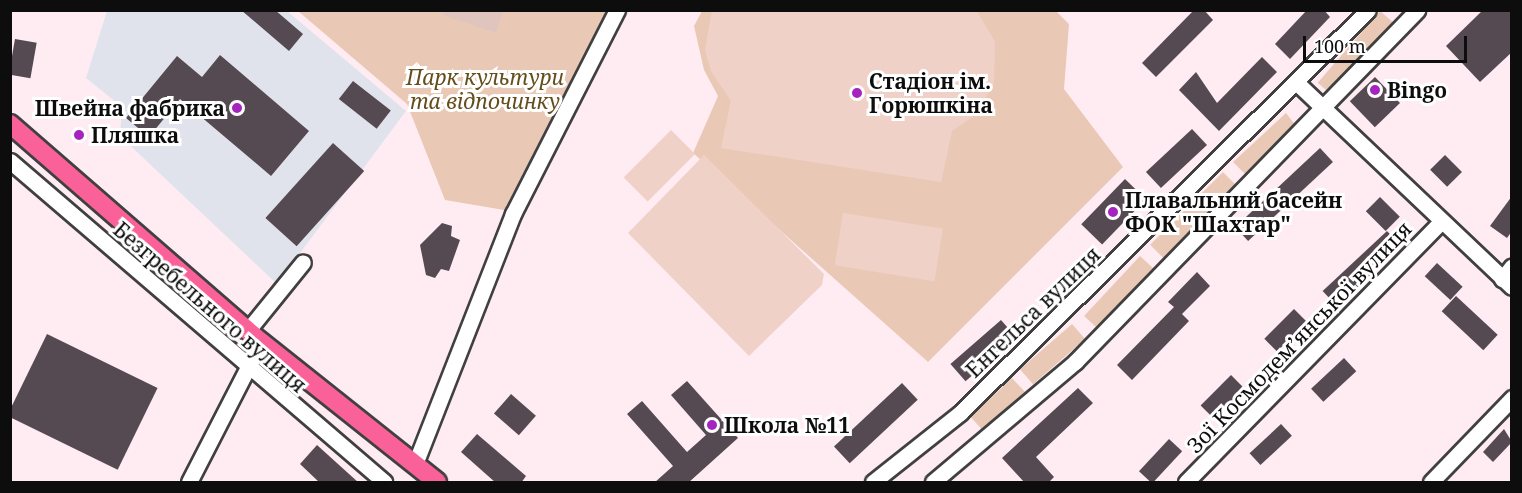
<!DOCTYPE html>
<meta charset="utf-8">
<style>
body{margin:0}
#map{position:relative;width:1522px;height:493px;overflow:hidden;background:#ffecf2;font-family:"Noto Serif",serif}
div>[style]{position:absolute}
[style*='--x']{left:calc(var(--x)*1px);top:calc(var(--y)*1px);width:calc(var(--w)*1px);rotate:calc(var(--a)*1deg)}
.industrial>*{inset:0;background:#e0e3ec}
.green>*{inset:0;background:#e9c9b6;transform-origin:0 0}
.cemetery>*{inset:0;background:#e0c5be}
.pitch>*{inset:0;background:#f0d1c8;transform-origin:0 0}
.building>*{inset:0;background:#554952;transform-origin:0 0}
.roads{filter:drop-shadow(2px 0 #404040) drop-shadow(-2px 0 #404040) drop-shadow(0 2px #404040) drop-shadow(0 -2px #404040)}
.minor>*{height:15px;margin:-7.5px;padding:0 7.5px;transform-origin:7.5px;border-radius:7.5px;background:#fff}
.major>*{height:18px;margin:-9px;padding:0 9px;transform-origin:9px;border-radius:9px;background:#fa6198}
.dots>*{width:16px;height:16px;translate:-50% -50%;box-sizing:border-box;border:3px solid #fff;border-radius:50%}
span{translate:-50% -50%;white-space:nowrap;text-align:center;line-height:1.15;-webkit-text-stroke:6px #fff;paint-order:stroke}
.park-label{font-size:21px;color:#654e1c;font-style:italic}
.poi-label{font-size:21px;color:#0d0d0d;font-weight:700}
.left{translate:0 -50%;text-align:left}
.right{translate:-100% -50%;text-align:right}
.street-label{font-size:21px;color:#0d0d0d}
.frame{position:absolute;inset:0;border:12px solid #0d0d0d;pointer-events:none}
.scale{position:absolute;left:1303px;top:36px;width:164px;height:27px;box-sizing:border-box;border:3px solid #0d0d0d;border-top:0;padding-left:8px;font-size:18px;line-height:21px;white-space:nowrap;color:#0d0d0d;-webkit-text-stroke:4px #fff;paint-order:stroke}
</style>
<div id="map">
<div class="industrial">
<div style="clip-path:polygon(107px 11px,287px 11px,406px 111px,277px 284px,120px 136px,122px 107px,86px 78px)"></div>
</div>
<div class="green">
<div style="clip-path:polygon(1055px 10px,1069px 24px,1064px 89px,1123px 167px,928px 362px,693px 153px,718px 96px,704px 70px,694px 26px,702px 11px)"></div>
<div style="clip-path:polygon(298px 11px,614px 11px,510px 211px,445px 200px,407px 104px)"></div>
<div style="left:1380px;top:11px;width:20px;height:95px;rotate:41deg"></div>
<div style="clip-path:polygon(1286px 113px,1296px 126px,1247px 176px,1233px 162px)"></div>
<div style="left:1223px;top:172px;width:20px;height:103px;rotate:45deg"></div>
<div style="left:1140px;top:256px;width:21px;height:82px;rotate:43deg"></div>
<div style="left:1072px;top:324px;width:20px;height:69px;rotate:49deg"></div>
<div style="left:1012px;top:378px;width:22px;height:57px;rotate:47deg"></div>
</div>
<div class="cemetery">
<div style="clip-path:polygon(444px 11px,444px 10px,503px 11px,496px 33px,443px 15px)"></div>
</div>
<div class="pitch">
<div style="clip-path:polygon(712px 10px,977px 11px,995px 42px,994px 84px,975px 115px,952px 131px,941px 182px,721px 148px,731px 101px,711px 71px,705px 50px)"></div>
<div style="left:671px;top:130px;width:34px;height:67px;rotate:45deg"></div>
<div style="clip-path:polygon(704px 155px,824px 274px,822px 285px,749px 356px,628px 233px)"></div>
<div style="left:843px;top:213px;width:101px;height:53px;rotate:9deg"></div>
</div>
<div class="building">
<div style="clip-path:polygon(241px 10px,275px 10px,303px 34px,289px 51px)"></div>
<div style="clip-path:polygon(1194px 10px,1204px 10px,1213px 20px,1156px 77px,1142px 63px)"></div>
<div style="clip-path:polygon(1307px 10px,1324px 10px,1330px 17px,1290px 59px,1275px 44px)"></div>
<div style="clip-path:polygon(1483px 10px,1512px 10px,1512px 52px,1480px 82px,1446px 46px)"></div>
<div style="left:15px;top:39px;width:22px;height:36px;rotate:10deg"></div>
<div style="clip-path:polygon(220px 55px,309px 131px,271px 176px,180px 99px,149px 137px,126px 118px,177px 56px,202px 77px)"></div>
<div style="clip-path:polygon(1262px 57px,1277px 72px,1219px 131px,1179px 90px,1196px 72px,1217px 103px)"></div>
<div style="left:1375px;top:77px;width:36px;height:35px;rotate:46deg"></div>
<div style="left:353px;top:81px;width:48px;height:23px;rotate:38deg"></div>
<div style="left:1192px;top:129px;width:22px;height:63px;rotate:47deg"></div>
<div style="left:333px;top:143px;width:42px;height:101px;rotate:42deg"></div>
<div style="left:1320px;top:148px;width:19px;height:116px;rotate:47deg"></div>
<div style="left:1445px;top:155px;width:24px;height:21px;rotate:45deg"></div>
<div style="left:1125px;top:179px;width:29px;height:63px;rotate:44deg"></div>
<div style="clip-path:polygon(1512px 196px,1512px 231px,1507px 238px,1490px 226px)"></div>
<div style="left:1380px;top:197px;width:28px;height:20px;rotate:45deg"></div>
<div style="clip-path:polygon(442px 223px,452px 226px,451px 236px,460px 240px,449px 271px,441px 269px,435px 278px,426px 275px,420px 245px)"></div>
<div style="left:1387px;top:231px;width:21px;height:88px;rotate:47deg"></div>
<div style="left:1437px;top:263px;width:35px;height:18px;rotate:43deg"></div>
<div style="clip-path:polygon(1197px 272px,1210px 286px,1182px 314px,1189px 321px,1132px 380px,1117px 365px,1174px 307px,1168px 302px)"></div>
<div style="left:1456px;top:296px;width:57px;height:21px;rotate:43deg"></div>
<div style="left:1294px;top:309px;width:18px;height:42px;rotate:45deg"></div>
<div style="left:1001px;top:320px;width:23px;height:67px;rotate:49deg"></div>
<div style="left:47px;top:334px;width:123px;height:91px;rotate:26deg"></div>
<div style="left:1344px;top:358px;width:18px;height:45px;rotate:47deg"></div>
<div style="left:1231px;top:375px;width:20px;height:43px;rotate:45deg"></div>
<div style="clip-path:polygon(687px 381px,738px 438px,688px 483px,654px 483px,673px 466px,627px 414px,642px 401px,687px 452px,706px 435px,671px 395px)"></div>
<div style="left:902px;top:383px;width:23px;height:93px;rotate:47deg"></div>
<div style="clip-path:polygon(1078px 388px,1093px 403px,1036px 457px,1054px 477px,1048px 483px,1025px 483px,1002px 458px)"></div>
<div style="left:511px;top:394px;width:33px;height:26px;rotate:41deg"></div>
<div style="left:1281px;top:424px;width:16px;height:43px;rotate:47deg"></div>
<div style="clip-path:polygon(1504px 429px,1512px 442px,1493px 462px,1483px 452px)"></div>
<div style="clip-path:polygon(477px 434px,526px 476px,521px 483px,496px 483px,461px 452px)"></div>
<div style="left:1169px;top:439px;width:18px;height:44px;rotate:43deg"></div>
<div style="clip-path:polygon(317px 445px,359px 483px,320px 483px,300px 464px)"></div>
</div>
<div class="roads">
<div class="minor">
<div style="--x:1297;--y:83;--w:296;--a:43.5"></div>
<div style="--x:10;--y:161;--w:493;--a:40.6"></div>
<div style="--x:1502;--y:279;--w:16;--a:-52"></div>
<div style="--x:248;--y:330;--w:87;--a:-51"></div>
<div style="--x:415;--y:464;--w:269;--a:-68.6"></div>
<div style="--x:513;--y:214;--w:229;--a:-63"></div>
<div style="--x:189;--y:482;--w:157;--a:-62.8"></div>
<div style="--x:873;--y:482;--w:111;--a:-38.4"></div>
<div style="--x:960;--y:413;--w:573;--a:-44.65"></div>
<div style="--x:933;--y:482;--w:186;--a:-40.2"></div>
<div style="--x:1075;--y:362;--w:491;--a:-45.8"></div>
<div style="--x:1186;--y:482;--w:364;--a:-45.6"></div>
<div style="--x:1431;--y:482;--w:117;--a:-46"></div>
</div>
<div class="major">
<div style="--x:10;--y:124;--w:332;--a:41"></div>
<div style="--x:261;--y:342;--w:225;--a:38.5"></div>
</div>
</div>
<div class="dots">
<div style="left:1375px;top:90px;background:#a523be"></div>
<div style="left:857px;top:93px;background:#a523be"></div>
<div style="left:237px;top:108px;background:#a523be"></div>
<div style="left:79px;top:135px;background:#a523be"></div>
<div style="left:1113px;top:212px;background:#a523be"></div>
<div style="left:712px;top:425px;background:#a523be"></div>
</div>
<div class="park-label">
<span style="left:485px;top:89px">Парк культури<br>та відпочинку</span>
</div>
<div class="poi-label">
<span class="left" style="left:869px;top:93px">Стадіон ім.<br>Горюшкіна</span>
<span class="left" style="left:1387px;top:90px">Bingo</span>
<span class="right" style="left:225px;top:108px">Швейна фабрика</span>
<span class="left" style="left:91px;top:135px">Пляшка</span>
<span class="left" style="left:1125px;top:212px">Плавальний басейн<br>ФОК "Шахтар"</span>
<span class="left" style="left:724px;top:425px">Школа №11</span>
</div>
<div class="street-label">
<span style="left:210px;top:307px;rotate:41deg">Безгребельного вулиця</span>
<span style="left:1033px;top:312px;rotate:-44deg">Енгельса вулиця</span>
<span style="left:1299px;top:337px;rotate:-46deg">Зої Космодем’янської вулиця</span>
</div>
<div class="frame"></div>
<div class="scale">100 m</div>
</div>
